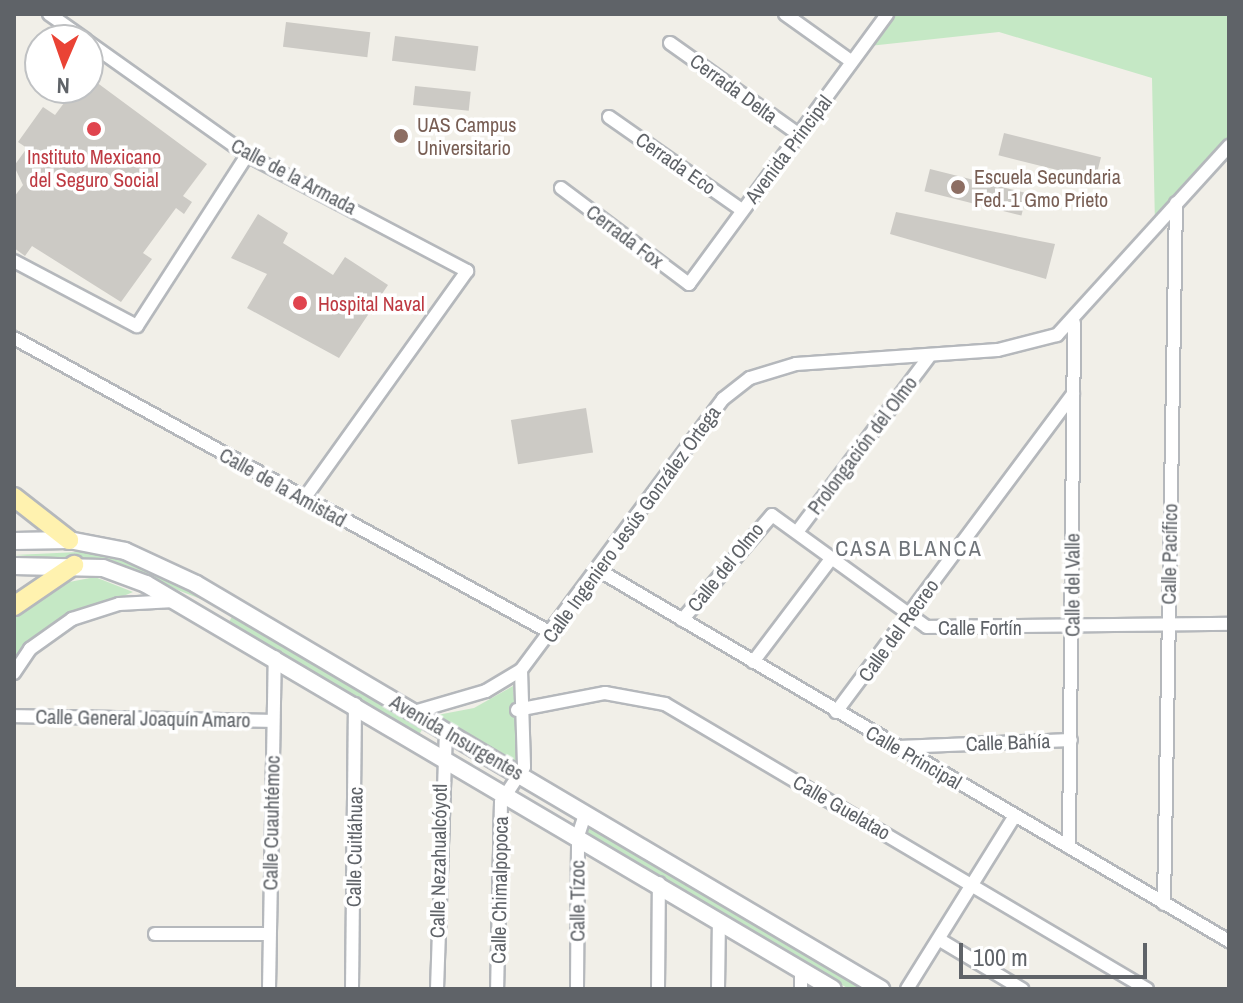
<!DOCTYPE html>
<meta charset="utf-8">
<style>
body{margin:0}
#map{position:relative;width:1243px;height:1003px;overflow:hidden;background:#f1efe8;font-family:"Archivo Narrow",sans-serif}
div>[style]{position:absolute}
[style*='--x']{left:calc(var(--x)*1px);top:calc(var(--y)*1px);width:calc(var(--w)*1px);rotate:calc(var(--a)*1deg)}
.green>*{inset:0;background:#c5e8c5;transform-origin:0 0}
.building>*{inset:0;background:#cccac5;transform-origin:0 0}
.roads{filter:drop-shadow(2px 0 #b5b8bc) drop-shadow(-2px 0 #b5b8bc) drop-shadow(0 2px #b5b8bc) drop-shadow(0 -2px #b5b8bc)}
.minor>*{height:12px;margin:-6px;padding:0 6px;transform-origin:6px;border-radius:6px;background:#fff}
.secondary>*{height:16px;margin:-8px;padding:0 8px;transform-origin:8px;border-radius:8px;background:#fff}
.primary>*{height:18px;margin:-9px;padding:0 9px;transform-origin:9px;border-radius:9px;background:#fff2af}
.dots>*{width:22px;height:22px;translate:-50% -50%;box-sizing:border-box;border:4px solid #fff;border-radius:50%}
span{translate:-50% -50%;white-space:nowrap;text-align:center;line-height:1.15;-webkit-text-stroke:7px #fff;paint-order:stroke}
.street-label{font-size:20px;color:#5f6368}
.education-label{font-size:20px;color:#785e54}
.left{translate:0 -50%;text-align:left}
.health-label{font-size:20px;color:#be3a42}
.neighbourhood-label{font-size:22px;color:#70757a;letter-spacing:2px}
.frame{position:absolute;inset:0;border:16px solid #5f6368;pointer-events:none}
.north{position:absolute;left:24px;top:24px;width:80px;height:80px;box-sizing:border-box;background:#fff;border:2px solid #bfc1c3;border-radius:50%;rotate:182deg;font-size:22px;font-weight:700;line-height:32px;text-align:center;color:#5f6368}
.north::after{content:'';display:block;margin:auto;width:28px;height:36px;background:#ea4335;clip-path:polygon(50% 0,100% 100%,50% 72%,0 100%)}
.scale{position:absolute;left:959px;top:943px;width:188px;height:36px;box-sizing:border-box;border:4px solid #5f6368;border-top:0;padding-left:10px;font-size:24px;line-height:28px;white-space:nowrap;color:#5f6368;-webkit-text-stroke:6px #fff;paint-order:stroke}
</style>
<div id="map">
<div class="green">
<div style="clip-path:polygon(893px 14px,1229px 14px,1229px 141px,1155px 226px,1152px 78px,999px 32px,869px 46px)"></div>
<div style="clip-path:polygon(100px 551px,159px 570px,216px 605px,106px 562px,14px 555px)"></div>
<div style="clip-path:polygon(95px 577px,133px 592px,50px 627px,14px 667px,14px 616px,21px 608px,54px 585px)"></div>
<div style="left:233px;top:615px;width:221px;height:10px;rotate:30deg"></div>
<div style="clip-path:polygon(513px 686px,519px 767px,432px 716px,474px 708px)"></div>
<div style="clip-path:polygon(587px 826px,595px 830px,868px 989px,849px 989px,584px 835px)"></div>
</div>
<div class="building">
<div style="left:286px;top:22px;width:85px;height:25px;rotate:7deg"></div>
<div style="left:395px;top:36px;width:84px;height:25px;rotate:7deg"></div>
<div style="clip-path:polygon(88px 76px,207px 164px,183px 196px,192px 202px,184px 214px,176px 208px,143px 253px,152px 259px,121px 302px,32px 246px,25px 256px,14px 248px,14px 197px,23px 185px,14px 166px,27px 148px,18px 142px,43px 107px,55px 115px,67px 99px,52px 88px,88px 88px)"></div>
<div style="left:415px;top:86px;width:56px;height:19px;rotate:6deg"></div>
<div style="left:1004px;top:133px;width:100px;height:23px;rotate:14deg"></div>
<div style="left:930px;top:169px;width:100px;height:23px;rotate:14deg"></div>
<div style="clip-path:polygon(896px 212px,1055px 244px,1046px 279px,890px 234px)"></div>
<div style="clip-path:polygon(258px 214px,288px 233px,283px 243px,333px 275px,345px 257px,388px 285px,339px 358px,247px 308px,267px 274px,231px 258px)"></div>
<div style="left:586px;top:408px;width:45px;height:76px;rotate:81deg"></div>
</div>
<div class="roads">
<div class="minor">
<div style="--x:49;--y:14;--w:45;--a:35.1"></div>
<div style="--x:785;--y:14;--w:82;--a:35.6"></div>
<div style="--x:88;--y:42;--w:195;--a:35.4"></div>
<div style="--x:247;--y:155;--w:249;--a:27.8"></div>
<div style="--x:467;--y:271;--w:280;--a:125.6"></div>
<div style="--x:670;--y:43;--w:157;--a:35.4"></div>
<div style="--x:609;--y:117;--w:162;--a:35"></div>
<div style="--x:561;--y:188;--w:160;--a:36.9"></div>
<div style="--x:689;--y:284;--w:335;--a:-53.7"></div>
<div style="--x:14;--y:261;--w:139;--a:27.9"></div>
<div style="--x:137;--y:326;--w:203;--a:-57.2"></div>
<div style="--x:14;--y:338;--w:615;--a:28.77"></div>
<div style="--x:797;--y:532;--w:218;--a:-53"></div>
<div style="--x:600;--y:571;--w:730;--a:30.47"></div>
<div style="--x:682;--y:620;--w:138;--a:-49.4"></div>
<div style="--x:772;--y:515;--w:191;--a:35.9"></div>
<div style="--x:927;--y:627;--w:302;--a:-0.6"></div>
<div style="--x:753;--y:662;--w:129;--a:-52.9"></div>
<div style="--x:521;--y:670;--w:338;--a:-53.3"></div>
<div style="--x:723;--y:399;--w:34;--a:-38"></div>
<div style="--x:750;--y:378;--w:48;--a:-16.9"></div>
<div style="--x:796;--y:364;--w:202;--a:-4"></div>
<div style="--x:998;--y:350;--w:61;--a:-14.3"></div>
<div style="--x:1057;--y:335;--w:256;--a:-47.7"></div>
<div style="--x:14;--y:673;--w:29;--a:-56"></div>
<div style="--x:30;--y:649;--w:52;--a:-35.5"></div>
<div style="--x:72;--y:619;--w:49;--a:-17.7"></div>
<div style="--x:119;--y:604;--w:55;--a:-3.1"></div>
<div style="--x:517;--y:710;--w:90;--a:-10.9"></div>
<div style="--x:605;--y:693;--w:61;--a:10.4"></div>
<div style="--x:665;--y:704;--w:560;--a:30.6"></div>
<div style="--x:414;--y:712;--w:75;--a:-16.3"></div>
<div style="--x:486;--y:691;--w:41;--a:-31"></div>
<div style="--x:521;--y:670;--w:97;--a:88.2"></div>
<div style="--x:524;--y:767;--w:42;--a:123.3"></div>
<div style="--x:501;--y:802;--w:187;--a:91.2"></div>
<div style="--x:836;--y:712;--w:397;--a:-53.3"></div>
<div style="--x:14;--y:716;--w:258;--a:1.1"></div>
<div style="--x:898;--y:747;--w:173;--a:-2.3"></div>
<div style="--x:1069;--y:847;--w:524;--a:-89.45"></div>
<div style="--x:1164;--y:904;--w:701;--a:-89.02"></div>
<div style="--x:155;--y:934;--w:114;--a:0"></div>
<div style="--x:940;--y:940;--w:96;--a:30.9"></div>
<div style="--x:269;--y:989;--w:332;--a:-89"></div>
<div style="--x:352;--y:989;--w:285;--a:-89.4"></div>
<div style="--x:437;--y:989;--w:255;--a:-88"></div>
<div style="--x:577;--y:989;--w:153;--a:-89.6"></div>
<div style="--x:578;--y:836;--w:22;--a:-72"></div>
<div style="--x:658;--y:989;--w:106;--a:-89.5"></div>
<div style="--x:718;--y:989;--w:68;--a:-89.2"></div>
<div style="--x:801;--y:989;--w:19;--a:-90"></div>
<div style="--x:907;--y:989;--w:203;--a:-58.1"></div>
</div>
<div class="secondary">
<div style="--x:14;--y:541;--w:55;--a:-1"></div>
<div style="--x:69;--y:540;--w:57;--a:11.1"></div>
<div style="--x:125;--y:551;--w:78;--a:24.9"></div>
<div style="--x:196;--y:584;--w:796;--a:30.59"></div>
<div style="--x:14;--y:566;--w:89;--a:1.3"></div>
<div style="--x:103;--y:568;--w:46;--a:20.4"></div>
<div style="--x:146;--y:584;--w:797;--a:30.52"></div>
</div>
<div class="primary">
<div style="--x:14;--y:497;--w:70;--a:38"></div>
<div style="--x:14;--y:606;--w:73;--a:-34.3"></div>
</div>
</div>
<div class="dots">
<div style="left:94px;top:129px;background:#e0444e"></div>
<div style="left:401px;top:136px;background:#8d6e63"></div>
<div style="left:958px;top:187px;background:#8d6e63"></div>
<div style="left:300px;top:303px;background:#e0444e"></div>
</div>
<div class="street-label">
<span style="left:734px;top:88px;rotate:36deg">Cerrada Delta</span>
<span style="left:788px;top:149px;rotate:-53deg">Avenida Principal</span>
<span style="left:676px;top:163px;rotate:35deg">Cerrada Eco</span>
<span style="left:294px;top:176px;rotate:28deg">Calle de la Armada</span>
<span style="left:625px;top:236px;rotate:37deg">Cerrada Fox</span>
<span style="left:862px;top:445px;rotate:-53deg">Prolongación del Olmo</span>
<span style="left:283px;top:487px;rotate:29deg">Calle de la Amistad</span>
<span style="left:631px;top:524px;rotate:-54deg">Calle Ingeniero Jesús González Ortega</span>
<span style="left:1169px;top:554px;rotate:-89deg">Calle Pacífico</span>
<span style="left:725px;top:567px;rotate:-51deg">Calle del Olmo</span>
<span style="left:1072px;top:585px;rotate:-90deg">Calle del Valle</span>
<span style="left:980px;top:627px">Calle Fortín</span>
<span style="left:898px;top:630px;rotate:-54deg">Calle del Recreo</span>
<span style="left:143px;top:718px;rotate:1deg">Calle General Joaquín Amaro</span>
<span style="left:457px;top:737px;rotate:30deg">Avenida Insurgentes</span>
<span style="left:1008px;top:742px;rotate:-2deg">Calle Bahía</span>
<span style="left:914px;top:757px;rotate:30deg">Calle Principal</span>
<span style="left:842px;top:807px;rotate:30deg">Calle Guelatao</span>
<span style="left:271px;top:823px;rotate:-89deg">Calle Cuauhtémoc</span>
<span style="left:354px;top:847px;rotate:-89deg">Calle Cuitláhuac</span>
<span style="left:438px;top:861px;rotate:-89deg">Calle Nezahualcóyotl</span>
<span style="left:499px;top:890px;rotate:-89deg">Calle Chimalpopoca</span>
<span style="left:577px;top:901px;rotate:-90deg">Calle Tízoc</span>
</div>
<div class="education-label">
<span class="left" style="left:417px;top:136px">UAS Campus<br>Universitario</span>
<span class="left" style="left:974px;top:188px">Escuela Secundaria<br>Fed. 1 Gmo Prieto</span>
</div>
<div class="health-label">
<span style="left:94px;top:168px">Instituto Mexicano<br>del Seguro Social</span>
<span class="left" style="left:318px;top:303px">Hospital Naval</span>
</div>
<div class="neighbourhood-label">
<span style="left:909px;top:549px">CASA BLANCA</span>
</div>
<div class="frame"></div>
<div class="north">N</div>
<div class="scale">100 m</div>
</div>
